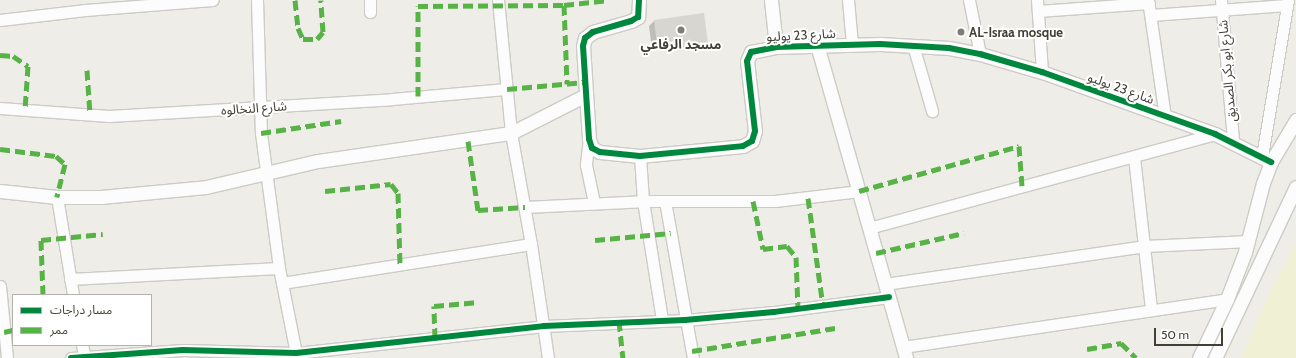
<!DOCTYPE html>
<meta charset="utf-8">
<style>
body{margin:0}
#map{position:relative;width:1296px;height:358px;overflow:hidden;background:#eeede8;font-family:Cabin,"Noto Sans Arabic",sans-serif}
div>[style]{position:absolute}
[style*='--x']{left:calc(var(--x)*1px);top:calc(var(--y)*1px);width:calc(var(--w)*1px);rotate:calc(var(--a)*1deg)}
.sand>*{inset:0;background:#f0f0d4}
.shadow>*{inset:0;background:#0003}
.building>*{inset:0;background:#d7d6d1}
.roads{filter:drop-shadow(1px 0 #cccbc6) drop-shadow(-1px 0 #cccbc6) drop-shadow(0 1px #cccbc6) drop-shadow(0 -1px #cccbc6)}
.minor>*{height:11px;margin:-5.5px;padding:0 5.5px;transform-origin:5.5px;border-radius:5.5px;background:#fcfcfc}
.tertiary>*{height:13px;margin:-6.5px;padding:0 6.5px;transform-origin:6.5px;border-radius:6.5px;background:#fcfcfc}
.quiet>*{height:5px;margin-top:-2.5px;transform-origin:0;background:repeating-linear-gradient(90deg,#57b346 0 10px,transparent 0 15px)}
.cycleway>*{height:6px;margin:-3px;padding:0 3px;transform-origin:3px;border-radius:3px;background:#00873e}
.dots>*{width:11px;height:11px;translate:-50% -50%;box-sizing:border-box;border:2px solid #fff;border-radius:50%}
span{translate:-50% -50%;white-space:nowrap;text-align:center;line-height:1.15;-webkit-text-stroke:4px #fff;paint-order:stroke}
.poi-label{font-size:13px;color:#424035;font-weight:700}
.left{translate:0 -50%;text-align:left}
.street-label{font-size:13px;color:#424035}
.legend{position:absolute;left:12px;top:294px;width:140px;height:52px;box-sizing:border-box;background:#fff;border:1px solid #b3b3ae;margin:0;padding:5px 7px;list-style:none;font-size:12px;color:#424035}
.legend li{display:flex;align-items:center;gap:8px;height:20px}
.legend b{width:20px;border:1px solid #b3b3ae}
.scale{position:absolute;left:1154px;top:328px;width:69px;height:18px;box-sizing:border-box;border:2px solid #424035;border-top:0;padding-left:5px;font-size:12px;line-height:14px;white-space:nowrap;color:#424035;-webkit-text-stroke:3px #fff;paint-order:stroke}
</style>
<div id="map">
<div class="sand">
<div style="clip-path:polygon(1296px 243px,1296px 358px,1241px 358px,1266px 300px)"></div>
</div>
<div class="shadow">
<div style="clip-path:polygon(654px 21px,707px 44px,702px 49px,673px 51px,672px 47px,652px 50px,649px 26px)"></div>
</div>
<div class="building">
<div style="clip-path:polygon(704px 13px,708px 44px,678px 46px,677px 42px,657px 45px,654px 20px)"></div>
</div>
<div class="roads">
<div class="minor">
<div style="--x:257;--y:0;--w:133;--a:88.3"></div>
<div style="--x:261;--y:133;--w:136;--a:82.4"></div>
<div style="--x:279;--y:268;--w:92;--a:78.7"></div>
<div style="--x:498;--y:0;--w:134;--a:84.4"></div>
<div style="--x:511;--y:133;--w:113;--a:79.8"></div>
<div style="--x:531;--y:244;--w:115;--a:81.5"></div>
<div style="--x:848;--y:0;--w:44;--a:84.8"></div>
<div style="--x:969;--y:0;--w:55;--a:78.5"></div>
<div style="--x:1037;--y:0;--w:72;--a:86"></div>
<div style="--x:1148;--y:0;--w:117;--a:81.7"></div>
<div style="--x:1221;--y:0;--w:142;--a:85.1"></div>
<div style="--x:1038;--y:11;--w:111;--a:-4.1"></div>
<div style="--x:370;--y:12;--w:12;--a:-90"></div>
<div style="--x:1151;--y:15;--w:136;--a:-4.2"></div>
<div style="--x:0;--y:20;--w:86;--a:-6.7"></div>
<div style="--x:85;--y:10;--w:128;--a:-4.5"></div>
<div style="--x:913;--y:45;--w:69;--a:73.9"></div>
<div style="--x:0;--y:108;--w:109;--a:4.2"></div>
<div style="--x:109;--y:116;--w:284;--a:-3.4"></div>
<div style="--x:392;--y:99;--w:115;--a:-5"></div>
<div style="--x:589;--y:139;--w:26;--a:97"></div>
<div style="--x:586;--y:165;--w:39;--a:78"></div>
<div style="--x:640;--y:156;--w:45;--a:86.2"></div>
<div style="--x:643;--y:201;--w:120;--a:80.9"></div>
<div style="--x:1262;--y:156;--w:158;--a:-80.5"></div>
<div style="--x:1134;--y:157;--w:152;--a:83.6"></div>
<div style="--x:57;--y:197;--w:99;--a:80.7"></div>
<div style="--x:665;--y:201;--w:159;--a:79.9"></div>
<div style="--x:525;--y:207;--w:122;--a:-2.8"></div>
<div style="--x:647;--y:201;--w:128;--a:0"></div>
<div style="--x:775;--y:201;--w:85;--a:-6.8"></div>
<div style="--x:869;--y:228;--w:359;--a:-15.2"></div>
<div style="--x:70;--y:279;--w:209;--a:-3"></div>
<div style="--x:282;--y:283;--w:252;--a:-8.9"></div>
<div style="--x:885;--y:284;--w:263;--a:-8.3"></div>
<div style="--x:1145;--y:246;--w:104;--a:-2.8"></div>
<div style="--x:0;--y:286;--w:72;--a:84.4"></div>
<div style="--x:82;--y:345;--w:13;--a:77"></div>
<div style="--x:903;--y:347;--w:328;--a:-8.4"></div>
<div style="--x:71;--y:358;--w:112;--a:-4.1"></div>
<div style="--x:183;--y:350;--w:113;--a:1.5"></div>
<div style="--x:296;--y:353;--w:249;--a:-6.2"></div>
<div style="--x:544;--y:326;--w:141;--a:-2.4"></div>
<div style="--x:685;--y:320;--w:89;--a:-5.1"></div>
<div style="--x:774;--y:312;--w:116;--a:-7.4"></div>
</div>
<div class="tertiary">
<div style="--x:639;--y:0;--w:17;--a:93"></div>
<div style="--x:638;--y:17;--w:8;--a:150"></div>
<div style="--x:631;--y:21;--w:40;--a:164"></div>
<div style="--x:593;--y:32;--w:10;--a:143"></div>
<div style="--x:585;--y:38;--w:8;--a:104"></div>
<div style="--x:583;--y:46;--w:93;--a:86.3"></div>
<div style="--x:589;--y:139;--w:9;--a:72"></div>
<div style="--x:592;--y:148;--w:9;--a:27"></div>
<div style="--x:600;--y:152;--w:40;--a:5.7"></div>
<div style="--x:640;--y:156;--w:103;--a:-5.5"></div>
<div style="--x:743;--y:146;--w:10;--a:-29"></div>
<div style="--x:752;--y:141;--w:10;--a:-73"></div>
<div style="--x:755;--y:131;--w:70;--a:-96.5"></div>
<div style="--x:747;--y:61;--w:10;--a:-66"></div>
<div style="--x:751;--y:52;--w:25;--a:-11"></div>
<div style="--x:776;--y:47;--w:104;--a:-1.7"></div>
<div style="--x:880;--y:44;--w:69;--a:3.3"></div>
<div style="--x:949;--y:48;--w:32;--a:11"></div>
<div style="--x:980;--y:54;--w:65;--a:16.2"></div>
<div style="--x:1042;--y:72;--w:184;--a:19.7"></div>
<div style="--x:1215;--y:134;--w:63;--a:26.6"></div>
<div style="--x:771;--y:0;--w:47;--a:83.9"></div>
<div style="--x:817;--y:45;--w:325;--a:74.1"></div>
<div style="--x:0;--y:191;--w:57;--a:6"></div>
<div style="--x:57;--y:197;--w:44;--a:0"></div>
<div style="--x:101;--y:197;--w:105;--a:-5.4"></div>
<div style="--x:206;--y:187;--w:115;--a:-13.1"></div>
<div style="--x:318;--y:161;--w:195;--a:-8.3"></div>
<div style="--x:511;--y:133;--w:84;--a:-26.9"></div>
<div style="--x:1199;--y:358;--w:65;--a:-64.6"></div>
<div style="--x:1227;--y:299;--w:50;--a:-69"></div>
<div style="--x:1245;--y:252;--w:71;--a:-75.4"></div>
<div style="--x:1263;--y:183;--w:22;--a:-69"></div>
<div style="--x:1271;--y:162;--w:49;--a:-59.2"></div>
<div style="--x:1215;--y:358;--w:189;--a:-64.7"></div>
</div>
</div>
<div class="quiet">
<div style="--x:295;--y:0;--w:28;--a:84"></div>
<div style="--x:298;--y:28;--w:12;--a:66"></div>
<div style="--x:303;--y:39;--w:14;--a:0"></div>
<div style="--x:317;--y:39;--w:9;--a:-49"></div>
<div style="--x:323;--y:32;--w:32;--a:-94"></div>
<div style="--x:564;--y:5;--w:79;--a:87.8"></div>
<div style="--x:0;--y:55;--w:13;--a:4"></div>
<div style="--x:13;--y:56;--w:18;--a:34"></div>
<div style="--x:28;--y:66;--w:44;--a:93.9"></div>
<div style="--x:87;--y:70;--w:44;--a:86.1"></div>
<div style="--x:507;--y:89;--w:78;--a:-5.1"></div>
<div style="--x:418;--y:96;--w:90;--a:-90"></div>
<div style="--x:418;--y:6;--w:146;--a:-0.4"></div>
<div style="--x:564;--y:5;--w:45;--a:-6.3"></div>
<div style="--x:261;--y:133;--w:81;--a:-8.5"></div>
<div style="--x:468;--y:141;--w:70;--a:81.8"></div>
<div style="--x:478;--y:210;--w:47;--a:-3.7"></div>
<div style="--x:0;--y:149;--w:56;--a:7.1"></div>
<div style="--x:56;--y:156;--w:12;--a:42"></div>
<div style="--x:65;--y:164;--w:34;--a:104"></div>
<div style="--x:325;--y:191;--w:66;--a:-6.1"></div>
<div style="--x:391;--y:184;--w:11;--a:52"></div>
<div style="--x:398;--y:193;--w:71;--a:88.4"></div>
<div style="--x:859;--y:191;--w:166;--a:-15.7"></div>
<div style="--x:1019;--y:146;--w:40;--a:85.7"></div>
<div style="--x:808;--y:198;--w:109;--a:82.1"></div>
<div style="--x:753;--y:201;--w:49;--a:78.2"></div>
<div style="--x:763;--y:249;--w:24;--a:-7"></div>
<div style="--x:787;--y:246;--w:14;--a:51"></div>
<div style="--x:796;--y:257;--w:52;--a:87.8"></div>
<div style="--x:595;--y:240;--w:76;--a:-5.3"></div>
<div style="--x:876;--y:253;--w:90;--a:-12.8"></div>
<div style="--x:43;--y:295;--w:55;--a:-92.1"></div>
<div style="--x:41;--y:240;--w:62;--a:-5.5"></div>
<div style="--x:619;--y:321;--w:37;--a:84"></div>
<div style="--x:4;--y:332;--w:9;--a:-13"></div>
<div style="--x:435;--y:338;--w:32;--a:-92"></div>
<div style="--x:434;--y:306;--w:45;--a:-5.1"></div>
<div style="--x:1087;--y:349;--w:35;--a:-10"></div>
<div style="--x:1121;--y:343;--w:21;--a:45"></div>
<div style="--x:692;--y:351;--w:145;--a:-9.1"></div>
</div>
<div class="cycleway">
<div style="--x:639;--y:0;--w:17;--a:93"></div>
<div style="--x:638;--y:17;--w:8;--a:150"></div>
<div style="--x:631;--y:21;--w:40;--a:164"></div>
<div style="--x:593;--y:32;--w:10;--a:143"></div>
<div style="--x:585;--y:38;--w:8;--a:104"></div>
<div style="--x:583;--y:46;--w:93;--a:86.3"></div>
<div style="--x:589;--y:139;--w:9;--a:72"></div>
<div style="--x:592;--y:148;--w:9;--a:27"></div>
<div style="--x:600;--y:152;--w:40;--a:5.7"></div>
<div style="--x:640;--y:156;--w:103;--a:-5.5"></div>
<div style="--x:743;--y:146;--w:10;--a:-29"></div>
<div style="--x:752;--y:141;--w:10;--a:-73"></div>
<div style="--x:755;--y:131;--w:70;--a:-96.5"></div>
<div style="--x:747;--y:61;--w:10;--a:-66"></div>
<div style="--x:751;--y:52;--w:25;--a:-11"></div>
<div style="--x:776;--y:47;--w:104;--a:-1.7"></div>
<div style="--x:880;--y:44;--w:69;--a:3.3"></div>
<div style="--x:949;--y:48;--w:32;--a:11"></div>
<div style="--x:980;--y:54;--w:65;--a:16.2"></div>
<div style="--x:1042;--y:72;--w:184;--a:19.7"></div>
<div style="--x:1215;--y:134;--w:63;--a:26.6"></div>
<div style="--x:71;--y:358;--w:112;--a:-4.1"></div>
<div style="--x:183;--y:350;--w:113;--a:1.5"></div>
<div style="--x:296;--y:353;--w:249;--a:-6.2"></div>
<div style="--x:544;--y:326;--w:141;--a:-2.4"></div>
<div style="--x:685;--y:320;--w:89;--a:-5.1"></div>
<div style="--x:774;--y:312;--w:116;--a:-7.4"></div>
</div>
<div class="dots">
<div style="left:681px;top:30px;background:#7e7d74"></div>
<div style="left:961px;top:32px;background:#7e7d74"></div>
</div>
<div class="poi-label">
<span class="left" style="left:969px;top:32px">AL-Israa mosque</span>
<span style="left:681px;top:44px">مسجد الرفاعي</span>
</div>
<div class="street-label">
<span style="left:801px;top:35px;rotate:-3deg">شارع 23 يوليو</span>
<span style="left:1227px;top:71px;rotate:-95deg">شارع ابو بكر الصديق</span>
<span style="left:1121px;top:88px;rotate:20deg">شارع 23 يوليو</span>
<span style="left:254px;top:108px;rotate:-4deg">شارع النخالوه</span>
</div>
<ul class="legend">
<li><b style="height:5px;background:#00873e"></b>مسار دراجات</li>
<li><b style="height:5px;background:#57b346"></b>ممر</li>
</ul>
<div class="scale">50 m</div>
</div>
